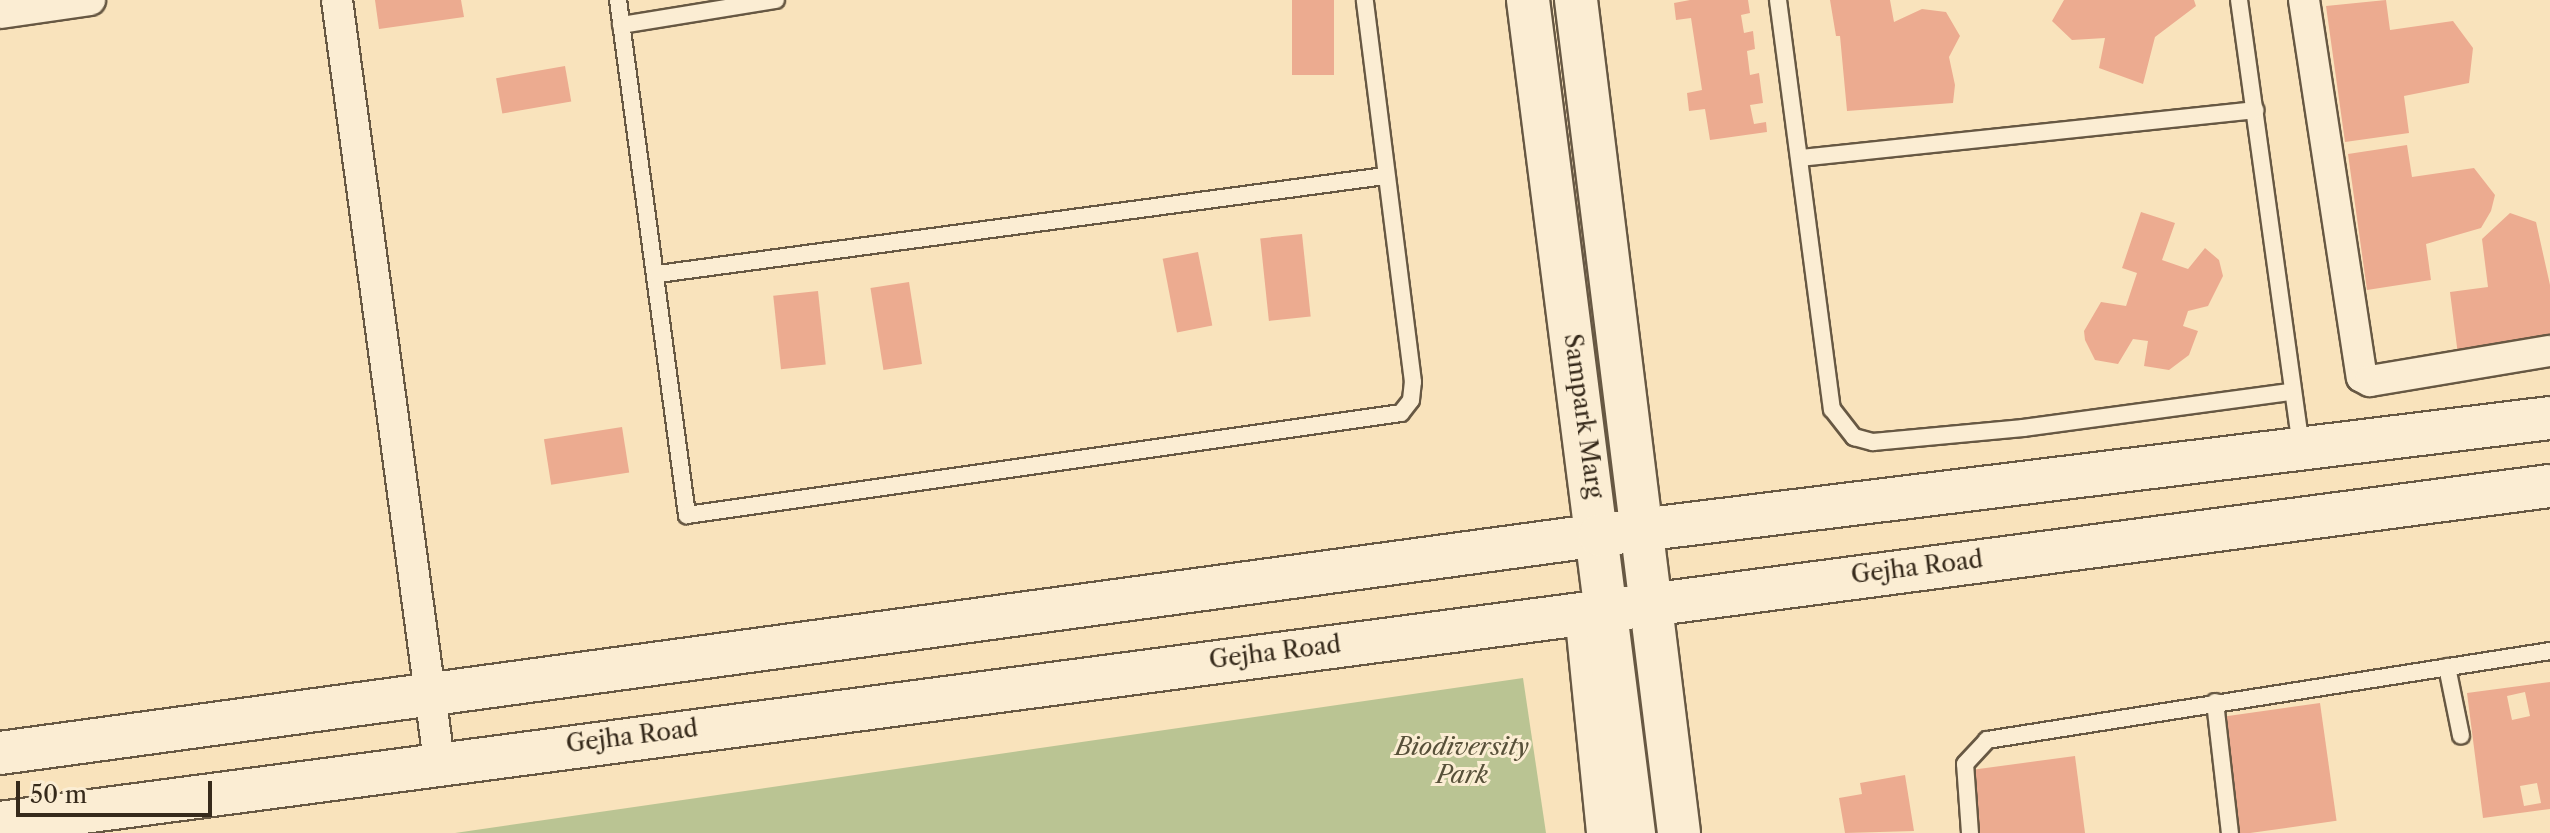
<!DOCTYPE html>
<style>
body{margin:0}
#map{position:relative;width:2550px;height:833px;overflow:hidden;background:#f9e3bc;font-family:"Libre Caslon Text",serif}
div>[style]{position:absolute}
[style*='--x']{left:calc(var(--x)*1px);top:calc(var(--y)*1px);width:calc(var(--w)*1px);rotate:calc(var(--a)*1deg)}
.green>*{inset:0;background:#bac493}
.building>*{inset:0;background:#ecab90;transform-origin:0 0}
.roads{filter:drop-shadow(2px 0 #675843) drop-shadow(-2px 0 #675843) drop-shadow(0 2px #675843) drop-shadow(0 -2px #675843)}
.lane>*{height:16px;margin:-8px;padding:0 8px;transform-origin:8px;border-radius:8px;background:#fbedd3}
.street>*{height:30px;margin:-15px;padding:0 15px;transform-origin:15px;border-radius:15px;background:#fbedd3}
.secondary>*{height:42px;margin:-21px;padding:0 21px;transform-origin:21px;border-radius:21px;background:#fbedd3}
span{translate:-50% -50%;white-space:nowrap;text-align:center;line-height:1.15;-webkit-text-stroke:6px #fbedd3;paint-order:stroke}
.street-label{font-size:24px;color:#362a1b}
.park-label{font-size:24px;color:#575039;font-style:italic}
.scale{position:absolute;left:16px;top:781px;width:196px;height:36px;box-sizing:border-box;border:4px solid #362a1b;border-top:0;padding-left:10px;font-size:24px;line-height:28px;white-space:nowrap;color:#362a1b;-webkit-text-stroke:6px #fbedd3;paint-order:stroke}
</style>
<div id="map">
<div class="green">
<div style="clip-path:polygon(1523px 678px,1546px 833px,455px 833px)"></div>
</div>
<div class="building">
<div style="clip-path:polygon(375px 0,461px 0,464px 17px,379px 29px)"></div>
<div style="left:1292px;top:0;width:42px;height:75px"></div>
<div style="clip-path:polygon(1690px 0,1748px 0,1750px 13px,1741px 15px,1744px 33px,1753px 31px,1755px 49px,1747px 51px,1750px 75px,1759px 73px,1763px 103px,1750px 105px,1754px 124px,1766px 122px,1767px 132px,1710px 140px,1705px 109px,1689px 111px,1687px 93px,1702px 90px,1691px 18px,1676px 20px,1674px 3px)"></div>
<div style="clip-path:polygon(1830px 0,1890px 0,1894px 22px,1922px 9px,1946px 12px,1960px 36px,1949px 57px,1955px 85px,1953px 103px,1847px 111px,1840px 36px,1836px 36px)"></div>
<div style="clip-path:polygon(2064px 0,2194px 0,2196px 6px,2155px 37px,2143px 84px,2099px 68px,2105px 38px,2072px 40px,2052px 21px)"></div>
<div style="clip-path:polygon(2386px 0,2390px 30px,2453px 21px,2473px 48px,2469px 83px,2404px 96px,2409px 133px,2345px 142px,2326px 6px)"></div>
<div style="left:565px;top:66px;width:36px;height:70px;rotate:80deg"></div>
<div style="clip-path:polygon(2407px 145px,2412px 177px,2474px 168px,2495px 195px,2491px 211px,2481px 228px,2426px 244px,2431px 280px,2367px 290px,2348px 154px)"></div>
<div style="clip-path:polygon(2141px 212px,2175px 223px,2162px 260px,2188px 269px,2205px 248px,2219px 260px,2223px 276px,2208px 306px,2188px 311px,2183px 326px,2198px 331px,2189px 355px,2169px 370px,2144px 366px,2148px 341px,2133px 339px,2118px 364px,2095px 360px,2085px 340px,2084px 331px,2101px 302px,2126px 306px,2137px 273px,2122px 268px)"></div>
<div style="clip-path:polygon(2510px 213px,2536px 222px,2550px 285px,2550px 344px,2458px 355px,2450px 292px,2488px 287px,2482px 239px)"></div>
<div style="left:1302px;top:234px;width:83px;height:42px;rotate:84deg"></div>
<div style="left:1198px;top:252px;width:75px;height:36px;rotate:79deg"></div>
<div style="left:909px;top:282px;width:83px;height:39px;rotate:81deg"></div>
<div style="left:818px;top:291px;width:74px;height:45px;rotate:84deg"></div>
<div style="left:622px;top:427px;width:46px;height:79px;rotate:81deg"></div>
<div style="clip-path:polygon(evenodd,2550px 682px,2550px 809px,2483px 818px,2467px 693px,2550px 682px,2525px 692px,2530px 716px,2512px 720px,2507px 696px,2525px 692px,2550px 682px,2537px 783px,2541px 803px,2524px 806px,2520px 786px,2537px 783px)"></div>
<div style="left:2320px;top:703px;width:119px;height:100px;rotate:82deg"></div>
<div style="clip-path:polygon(2075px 756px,2085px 833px,1979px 833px,1971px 770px)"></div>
<div style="clip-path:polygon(1905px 775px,1914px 831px,1845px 833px,1839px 798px,1862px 794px,1860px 783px)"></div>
</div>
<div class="roads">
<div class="lane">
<div style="--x:618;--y:0;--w:520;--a:82.37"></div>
<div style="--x:687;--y:515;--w:721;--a:-8.13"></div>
<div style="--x:1401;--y:413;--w:16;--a:-52"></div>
<div style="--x:1411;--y:400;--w:18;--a:-84"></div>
<div style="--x:1413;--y:382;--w:385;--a:-97.2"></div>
<div style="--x:1778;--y:0;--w:413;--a:82.5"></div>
<div style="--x:1832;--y:409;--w:36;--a:52"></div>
<div style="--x:1854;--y:437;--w:20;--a:15"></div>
<div style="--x:1873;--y:442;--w:151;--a:-5.3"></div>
<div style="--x:2023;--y:428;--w:269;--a:-7.7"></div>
<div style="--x:2239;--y:0;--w:453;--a:82.1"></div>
<div style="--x:621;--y:25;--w:157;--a:-9.2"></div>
<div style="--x:1800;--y:158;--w:458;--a:-6"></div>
<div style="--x:658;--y:274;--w:734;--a:-7.68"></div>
<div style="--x:2447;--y:667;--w:70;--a:78.5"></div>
<div style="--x:2215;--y:702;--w:132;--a:83.5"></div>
<div style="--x:1970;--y:833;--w:69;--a:-94.1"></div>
<div style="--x:1965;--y:764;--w:33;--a:-47"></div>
<div style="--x:1987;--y:740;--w:570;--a:-8.98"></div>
</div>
<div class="street">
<div style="--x:337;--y:0;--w:768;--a:82.37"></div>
<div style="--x:2304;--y:0;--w:381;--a:81.3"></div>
<div style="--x:2362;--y:377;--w:9;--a:27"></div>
<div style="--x:2370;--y:381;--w:182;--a:-9.5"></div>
<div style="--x:0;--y:13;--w:91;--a:-8.2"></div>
<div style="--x:1580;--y:612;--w:222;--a:84.3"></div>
</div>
<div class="secondary">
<div style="--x:1528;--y:0;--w:840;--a:82.75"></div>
<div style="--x:1576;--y:0;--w:839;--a:82.95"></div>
<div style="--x:0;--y:753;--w:1615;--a:-7.76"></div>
<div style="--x:1600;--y:535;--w:957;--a:-7.02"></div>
<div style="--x:0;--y:823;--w:2572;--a:-7.53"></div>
</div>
</div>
<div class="street-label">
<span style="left:1584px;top:416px;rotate:82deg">Sampark Marg</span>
<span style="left:1917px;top:567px;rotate:-7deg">Gejha Road</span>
<span style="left:1275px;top:652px;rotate:-7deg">Gejha Road</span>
<span style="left:632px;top:736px;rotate:-7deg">Gejha Road</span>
</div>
<div class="park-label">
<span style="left:1462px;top:761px">Biodiversity<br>Park</span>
</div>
<div class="scale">50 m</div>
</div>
